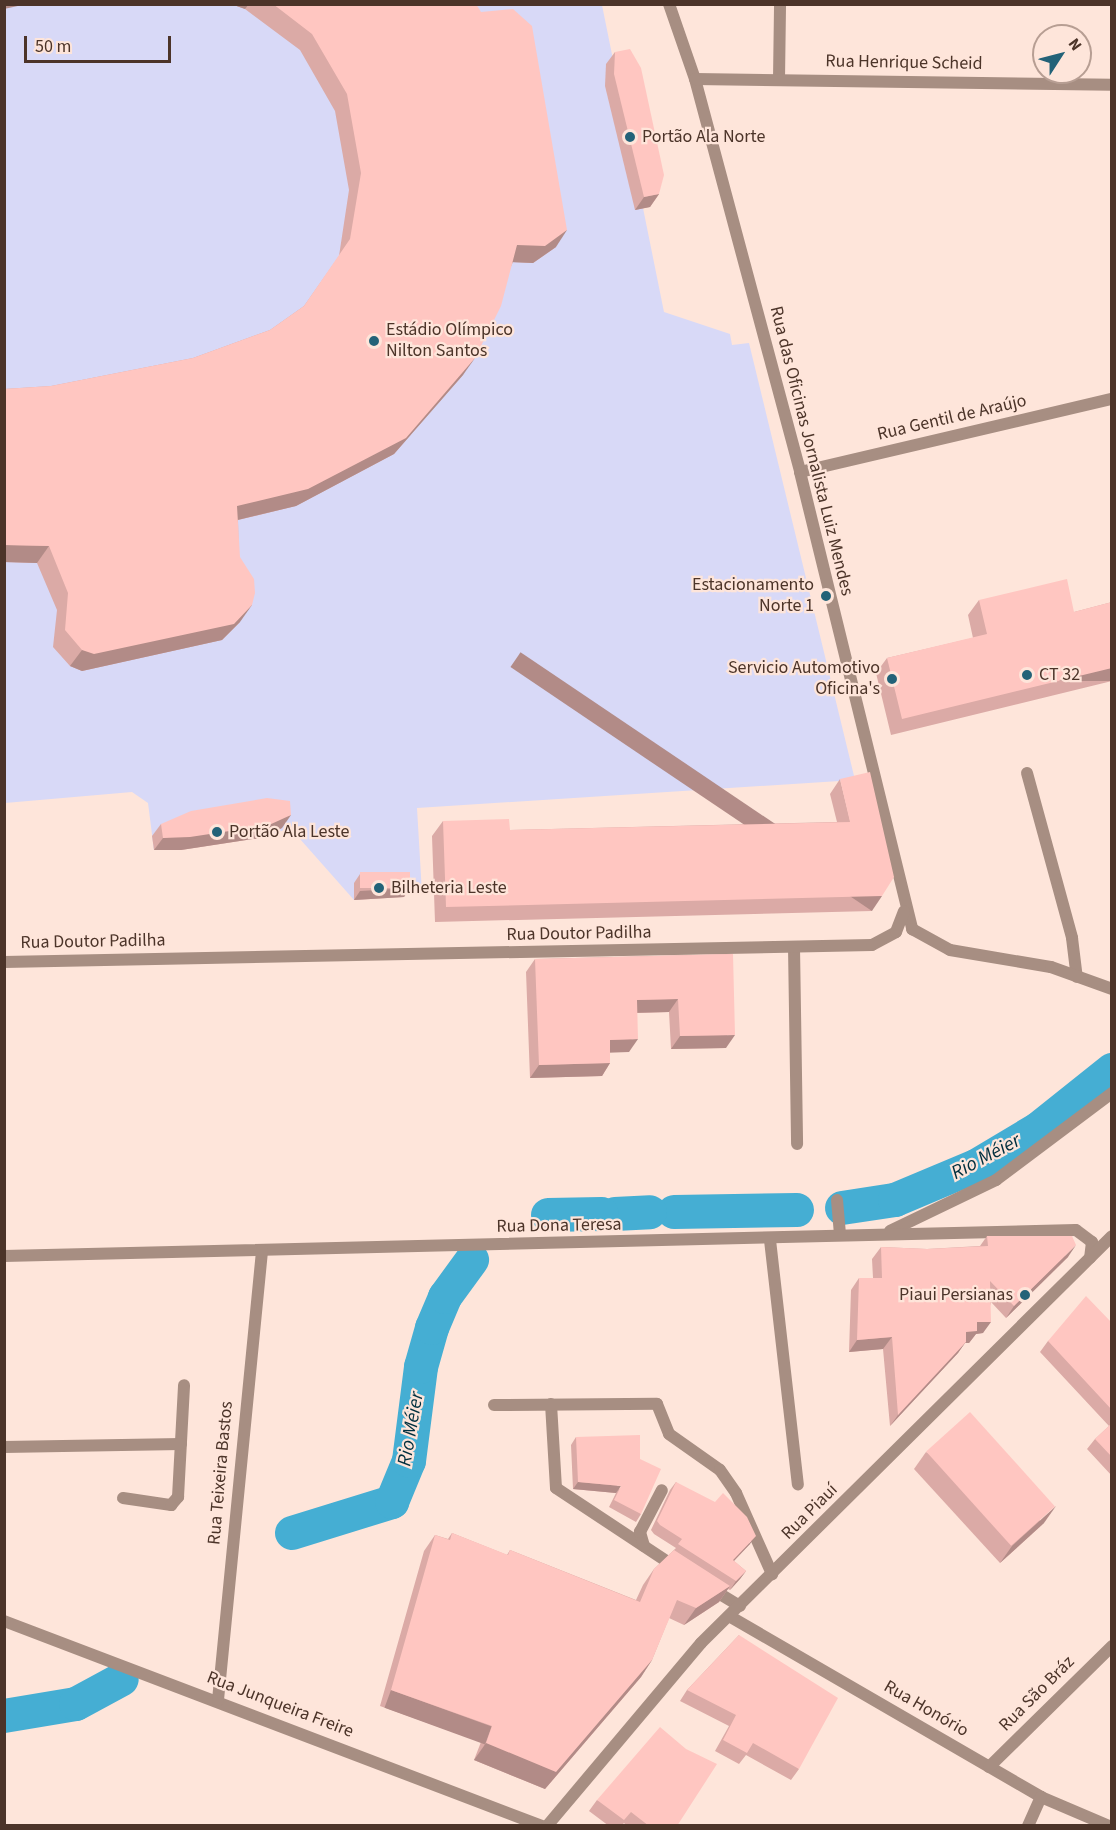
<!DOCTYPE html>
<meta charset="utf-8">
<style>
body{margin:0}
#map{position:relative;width:1116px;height:1830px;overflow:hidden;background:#fee5da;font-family:"Source Sans 3",sans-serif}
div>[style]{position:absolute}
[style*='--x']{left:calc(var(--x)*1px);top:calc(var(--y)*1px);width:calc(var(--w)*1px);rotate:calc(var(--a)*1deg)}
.green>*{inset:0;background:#d8d9f7}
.river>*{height:34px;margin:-17px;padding:0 17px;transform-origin:17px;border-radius:17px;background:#45aed3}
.service>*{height:12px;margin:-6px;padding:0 6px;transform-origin:6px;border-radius:6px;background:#a78e82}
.minor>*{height:12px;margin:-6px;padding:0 6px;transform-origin:6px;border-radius:6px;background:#a78e82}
.tertiary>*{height:12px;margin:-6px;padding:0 6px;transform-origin:6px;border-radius:6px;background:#a78e82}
.wall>*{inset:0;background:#dbaaa6}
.shaded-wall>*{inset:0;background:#b28b87;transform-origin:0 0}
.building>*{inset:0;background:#ffc6c1;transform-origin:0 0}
.dots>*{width:16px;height:16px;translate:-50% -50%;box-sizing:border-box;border:3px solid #fee5da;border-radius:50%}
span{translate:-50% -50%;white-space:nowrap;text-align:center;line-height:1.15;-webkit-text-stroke:4.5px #fee5da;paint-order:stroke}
.street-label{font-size:18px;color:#4c3429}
.poi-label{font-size:18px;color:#4c3429}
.left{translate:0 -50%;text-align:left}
.right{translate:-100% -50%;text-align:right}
.water-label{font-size:20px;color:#002f3e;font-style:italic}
.frame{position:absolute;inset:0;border:6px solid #4c3429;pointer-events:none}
.north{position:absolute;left:1032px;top:24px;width:60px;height:60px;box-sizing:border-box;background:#fee5da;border:2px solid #b79e93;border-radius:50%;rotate:54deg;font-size:16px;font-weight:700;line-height:24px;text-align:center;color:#4c3429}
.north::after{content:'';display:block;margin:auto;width:21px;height:27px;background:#236278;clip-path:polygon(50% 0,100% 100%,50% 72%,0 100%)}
.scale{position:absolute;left:24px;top:36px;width:147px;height:27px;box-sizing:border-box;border:3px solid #4c3429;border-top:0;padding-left:8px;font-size:18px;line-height:21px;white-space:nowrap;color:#4c3429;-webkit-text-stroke:4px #fee5da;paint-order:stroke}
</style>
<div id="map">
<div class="green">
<div style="clip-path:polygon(5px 5px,602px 5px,664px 312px,730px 334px,732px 345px,749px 343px,855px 780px,417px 808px,422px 893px,354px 900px,300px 839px,297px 826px,260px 838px,154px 850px,148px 803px,132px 792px,5px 803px)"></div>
</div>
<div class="river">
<div style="--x:842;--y:1208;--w:54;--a:-8.6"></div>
<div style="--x:895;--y:1200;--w:88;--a:-22.8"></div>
<div style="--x:976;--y:1166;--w:72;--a:-30.8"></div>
<div style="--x:1038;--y:1129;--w:95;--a:-38.6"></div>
<div style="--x:674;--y:1212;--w:123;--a:-0.9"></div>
<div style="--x:615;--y:1214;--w:35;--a:-3"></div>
<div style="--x:548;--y:1215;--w:54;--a:-1.1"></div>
<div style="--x:292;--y:1533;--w:105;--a:-17.2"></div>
<div style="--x:392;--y:1502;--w:44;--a:-67.5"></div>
<div style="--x:409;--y:1461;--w:95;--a:-82.7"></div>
<div style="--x:421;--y:1367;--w:41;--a:-74.2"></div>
<div style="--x:432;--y:1328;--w:34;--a:-67"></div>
<div style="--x:445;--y:1297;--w:46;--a:-53.9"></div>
<div style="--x:4;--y:1716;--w:73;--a:-9.5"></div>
<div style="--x:76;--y:1704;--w:52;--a:-28.5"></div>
</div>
<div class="service">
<div style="--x:779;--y:79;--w:75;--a:-89.2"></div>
<div style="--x:1027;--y:773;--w:171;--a:74.7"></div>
<div style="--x:1072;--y:938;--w:39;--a:83"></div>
<div style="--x:794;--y:947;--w:197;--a:89.1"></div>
<div style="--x:123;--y:1498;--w:49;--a:8.3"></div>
<div style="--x:171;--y:1505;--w:11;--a:-49"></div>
<div style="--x:178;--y:1497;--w:112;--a:-86.9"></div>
</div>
<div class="minor">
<div style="--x:800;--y:472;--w:320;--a:-13.2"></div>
<div style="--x:837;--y:1200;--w:35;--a:85"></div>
<div style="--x:890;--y:1231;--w:118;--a:-25.7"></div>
<div style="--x:996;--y:1180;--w:145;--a:-36.9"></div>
<div style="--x:770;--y:1240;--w:246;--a:83.5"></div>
<div style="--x:4;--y:1256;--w:1072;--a:-1.39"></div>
<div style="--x:1076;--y:1230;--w:20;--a:37"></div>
<div style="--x:1092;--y:1242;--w:16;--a:97"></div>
<div style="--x:551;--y:1404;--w:84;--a:86.6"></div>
<div style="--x:556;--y:1488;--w:145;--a:33.5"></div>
<div style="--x:494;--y:1405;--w:163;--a:-0.4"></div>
<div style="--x:657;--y:1404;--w:32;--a:68"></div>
<div style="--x:669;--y:1434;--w:62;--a:35.2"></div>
<div style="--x:720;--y:1470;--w:28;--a:55"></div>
<div style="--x:736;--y:1493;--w:89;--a:66"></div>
<div style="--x:4;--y:1447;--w:177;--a:-1"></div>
<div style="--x:644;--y:1546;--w:15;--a:-106"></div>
<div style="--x:640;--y:1532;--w:47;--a:-62.4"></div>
<div style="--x:710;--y:1588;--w:35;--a:31"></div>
<div style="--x:729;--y:1616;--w:361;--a:30.1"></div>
<div style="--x:1041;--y:1797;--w:74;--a:23.1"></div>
<div style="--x:4;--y:1621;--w:576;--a:20.86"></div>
<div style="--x:218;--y:1700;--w:452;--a:-84.4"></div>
<div style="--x:989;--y:1767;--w:173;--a:-44.5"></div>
<div style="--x:1028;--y:1826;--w:32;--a:-66"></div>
</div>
<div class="tertiary">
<div style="--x:669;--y:4;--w:79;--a:70.9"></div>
<div style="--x:695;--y:79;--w:407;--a:75"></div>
<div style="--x:800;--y:472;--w:471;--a:76.2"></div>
<div style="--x:912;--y:929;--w:43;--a:28.9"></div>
<div style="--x:950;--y:950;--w:102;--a:9.6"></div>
<div style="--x:1051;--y:967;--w:65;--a:19.8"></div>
<div style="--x:695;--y:79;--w:417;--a:0.8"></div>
<div style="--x:4;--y:962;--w:868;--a:-1.12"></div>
<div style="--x:872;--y:945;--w:27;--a:-28"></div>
<div style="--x:896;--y:932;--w:22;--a:-69"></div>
<div style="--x:547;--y:1826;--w:239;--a:-49.9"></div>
<div style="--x:701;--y:1643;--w:578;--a:-44.72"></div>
</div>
<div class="wall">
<div style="clip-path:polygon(231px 4px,476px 4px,556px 247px,533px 263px,513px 262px,463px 375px,394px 454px,296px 506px,238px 520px,240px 622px,222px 640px,82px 671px,70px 666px,53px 647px,57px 610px,37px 563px,4px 562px,4px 389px,51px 386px,193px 358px,270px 330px,304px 306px,339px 256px,349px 190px,335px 111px,300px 50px,245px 9px)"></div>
<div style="clip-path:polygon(615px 52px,659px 194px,650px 207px,635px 210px,605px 86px,606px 64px)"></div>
<div style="clip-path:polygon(979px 600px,1074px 612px,1112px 602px,1112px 681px,891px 735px,876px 673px,887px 658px,973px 638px,968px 615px)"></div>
<div style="clip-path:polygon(840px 779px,872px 911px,435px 922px,432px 836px,443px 821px,510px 830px,837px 822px,830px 794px)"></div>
<div style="clip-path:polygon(161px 824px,282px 828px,260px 838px,181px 850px,154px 850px,152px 836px)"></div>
<div style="clip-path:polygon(360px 874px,410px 888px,404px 897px,354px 900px,354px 883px)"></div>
<div style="clip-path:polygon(733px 954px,726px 1048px,671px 1049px,669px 1012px,637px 1013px,629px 1052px,610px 1052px,610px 1063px,602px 1076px,530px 1078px,526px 972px,535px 959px)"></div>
<div style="clip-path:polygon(987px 1236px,1068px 1257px,1006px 1318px,991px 1302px,983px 1333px,976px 1334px,969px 1343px,965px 1343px,958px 1353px,890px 1426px,883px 1349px,849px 1352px,851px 1290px,859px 1278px,873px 1278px,872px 1259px,881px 1247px,927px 1249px,980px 1246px)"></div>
<div style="clip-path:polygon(1112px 1323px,1112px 1476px,1087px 1449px,1095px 1439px,1109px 1426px,1040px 1352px,1048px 1341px)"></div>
<div style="clip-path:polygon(576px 1437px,641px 1514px,636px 1522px,609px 1507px,616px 1493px,573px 1489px,571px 1445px)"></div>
<div style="clip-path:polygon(926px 1452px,1044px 1523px,1000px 1563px,914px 1469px)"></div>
<div style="clip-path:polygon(676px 1482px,750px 1544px,734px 1561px,746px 1571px,740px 1579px,730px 1590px,728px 1589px,719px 1602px,684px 1625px,669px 1618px,652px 1660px,641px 1677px,545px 1789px,474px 1760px,481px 1742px,380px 1706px,424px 1551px,435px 1535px,448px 1539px,452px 1533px,507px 1555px,510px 1550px,636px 1600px,643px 1585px,654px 1569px,676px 1548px,654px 1534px,651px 1530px,670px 1490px)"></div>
<div style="clip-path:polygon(739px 1635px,799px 1769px,791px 1780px,746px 1755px,739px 1764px,715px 1751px,729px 1726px,680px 1701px,687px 1690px)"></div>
<div style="clip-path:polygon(597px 1800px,677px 1826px,627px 1826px,624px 1823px,621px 1826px,609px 1826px,589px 1811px)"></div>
</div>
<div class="shaded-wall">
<div style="clip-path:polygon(4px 4px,27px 4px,4px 9px)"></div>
<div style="clip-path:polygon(231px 4px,249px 4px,245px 9px)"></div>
<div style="clip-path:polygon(659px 194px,650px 207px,635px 210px,644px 197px)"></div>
<div style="clip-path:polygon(567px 230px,556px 247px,533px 263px,505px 262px,517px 245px)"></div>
<div style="clip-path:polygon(475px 358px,463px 375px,394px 454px,296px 506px,225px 523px,237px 506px)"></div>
<div style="clip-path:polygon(4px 545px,49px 546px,37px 563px,4px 562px)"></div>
<div style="clip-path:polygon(252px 605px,240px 622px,222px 640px,82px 671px,70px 666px,82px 650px)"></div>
<div style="left:1112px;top:668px;width:13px;height:216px;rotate:90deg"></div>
<div style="clip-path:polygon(291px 815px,282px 828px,260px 838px,181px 850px,154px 850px,163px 838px)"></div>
<div style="clip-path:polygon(410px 888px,404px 897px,354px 900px,360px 891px)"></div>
<div style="left:882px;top:896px;width:18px;height:436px;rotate:124deg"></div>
<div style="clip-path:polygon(678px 999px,669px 1012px,628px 1013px,637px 1000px)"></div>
<div style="clip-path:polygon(735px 1035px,726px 1048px,671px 1049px,680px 1036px)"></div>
<div style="clip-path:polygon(638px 1039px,629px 1052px,601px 1053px,610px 1040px)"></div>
<div style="clip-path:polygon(610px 1063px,602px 1076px,530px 1078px,539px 1065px)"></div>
<div style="clip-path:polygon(1076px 1245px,1068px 1257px,1006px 1318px,1014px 1306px)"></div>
<div style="clip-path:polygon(977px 1322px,991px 1322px,983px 1333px,976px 1334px,969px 1343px,965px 1343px,958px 1353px,890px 1426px,898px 1415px,966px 1332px)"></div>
<div style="clip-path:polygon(892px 1337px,883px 1349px,849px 1352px,857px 1340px)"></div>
<div style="clip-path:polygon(578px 1482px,621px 1486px,616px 1493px,573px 1489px)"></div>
<div style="clip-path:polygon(1056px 1506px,1044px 1523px,1000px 1563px,1012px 1546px)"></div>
<div style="clip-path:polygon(756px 1536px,750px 1544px,727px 1568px,733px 1560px)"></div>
<div style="clip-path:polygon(746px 1571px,740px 1579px,730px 1590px,736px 1581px)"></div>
<div style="clip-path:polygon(730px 1586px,719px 1602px,684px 1625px,696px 1608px)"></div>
<div style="clip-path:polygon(652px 1660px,641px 1677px,545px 1789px,474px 1760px,486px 1743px)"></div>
<div style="left:391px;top:1690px;width:107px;height:19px;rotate:20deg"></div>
</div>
<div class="building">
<div style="clip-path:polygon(273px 4px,476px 4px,481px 12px,513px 9px,532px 26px,567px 230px,545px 246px,517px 245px,501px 306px,475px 358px,406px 438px,308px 489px,237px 506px,240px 557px,254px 579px,255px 593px,252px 605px,234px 624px,94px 654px,82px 650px,65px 630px,68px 593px,49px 546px,4px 545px,4px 389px,51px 386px,193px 358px,270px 330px,304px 306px,350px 239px,361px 173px,347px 94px,312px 34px)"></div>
<div style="clip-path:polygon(630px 49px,641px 68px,664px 175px,659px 194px,644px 197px,614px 74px,615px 52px)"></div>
<div style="clip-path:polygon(1067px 579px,1074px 612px,1112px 602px,1112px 668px,902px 719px,887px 658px,987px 634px,979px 600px)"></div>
<div style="clip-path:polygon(870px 772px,894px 877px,882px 896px,446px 907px,443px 821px,509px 819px,510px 830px,850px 822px,840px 779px)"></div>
<div style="clip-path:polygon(267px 798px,290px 801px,291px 815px,269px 825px,190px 837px,163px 838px,161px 824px,191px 811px)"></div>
<div style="left:410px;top:872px;width:16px;height:50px;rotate:90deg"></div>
<div style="clip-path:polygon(733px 954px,735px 1035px,680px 1036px,678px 999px,637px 1000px,638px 1039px,610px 1040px,610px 1063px,539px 1065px,535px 959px)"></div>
<div style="clip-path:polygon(987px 1236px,1072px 1236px,1076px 1245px,1014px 1306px,990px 1281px,991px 1322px,977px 1322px,977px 1331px,966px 1332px,966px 1342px,898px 1415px,892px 1337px,857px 1340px,859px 1278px,882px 1278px,881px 1247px,927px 1249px,988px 1246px)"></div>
<div style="clip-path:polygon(1086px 1296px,1112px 1323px,1112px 1367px,1110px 1369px,1112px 1371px,1112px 1410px,1048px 1341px)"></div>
<div style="left:970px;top:1412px;width:127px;height:59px;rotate:48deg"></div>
<div style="clip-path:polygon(1112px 1423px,1112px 1457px,1095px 1439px)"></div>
<div style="clip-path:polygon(640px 1435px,640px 1459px,661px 1469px,641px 1514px,614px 1500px,621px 1486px,578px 1482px,576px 1437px)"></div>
<div style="clip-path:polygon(676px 1482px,715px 1502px,723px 1493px,747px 1517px,756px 1536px,733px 1560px,746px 1571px,736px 1581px,678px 1544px,682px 1539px,660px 1525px,657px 1521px)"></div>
<div style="clip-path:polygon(452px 1533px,508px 1555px,510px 1550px,640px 1602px,654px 1569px,674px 1550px,730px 1586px,696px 1608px,677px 1600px,652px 1660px,556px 1772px,486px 1743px,492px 1726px,391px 1690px,435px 1535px,450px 1540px)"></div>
<div style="clip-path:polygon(739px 1635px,838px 1698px,799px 1769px,753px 1743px,747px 1753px,723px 1740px,736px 1715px,687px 1690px)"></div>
<div style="clip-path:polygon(660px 1727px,686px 1749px,717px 1764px,677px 1826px,649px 1826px,631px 1812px,624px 1820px,597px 1800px)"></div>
</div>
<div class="dots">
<div style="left:630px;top:137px;background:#236278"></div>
<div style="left:374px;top:341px;background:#236278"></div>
<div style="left:826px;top:596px;background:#236278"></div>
<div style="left:1027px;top:675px;background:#236278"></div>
<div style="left:892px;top:679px;background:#236278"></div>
<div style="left:217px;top:832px;background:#236278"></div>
<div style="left:379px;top:888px;background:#236278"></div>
<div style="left:1025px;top:1295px;background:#236278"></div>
</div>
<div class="street-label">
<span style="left:904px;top:63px;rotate:1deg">Rua Henrique Scheid</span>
<span style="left:952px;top:418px;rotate:-13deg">Rua Gentil de Araújo</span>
<span style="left:811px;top:451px;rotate:76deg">Rua das Oficinas Jornalista Luiz Mendes</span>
<span style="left:579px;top:934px;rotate:-1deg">Rua Doutor Padilha</span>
<span style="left:93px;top:942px;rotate:-1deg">Rua Doutor Padilha</span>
<span style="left:559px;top:1226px;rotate:-1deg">Rua Dona Teresa</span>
<span style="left:221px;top:1473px;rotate:-85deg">Rua Teixeira Bastos</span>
<span style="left:810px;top:1512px;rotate:-45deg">Rua Piauí</span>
<span style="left:1037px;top:1694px;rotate:-45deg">Rua São Bráz</span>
<span style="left:280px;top:1705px;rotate:21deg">Rua Junqueira Freire</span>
<span style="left:926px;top:1709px;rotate:30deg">Rua Honório</span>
</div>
<div class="poi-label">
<span class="left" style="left:642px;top:137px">Portão Ala Norte</span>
<span class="left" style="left:386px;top:341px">Estádio Olímpico<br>Nilton Santos</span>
<span class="right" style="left:814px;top:596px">Estacionamento<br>Norte 1</span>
<span class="right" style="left:880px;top:679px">Servicio Automotivo<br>Oficina's</span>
<span class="left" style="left:1039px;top:675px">CT 32</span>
<span class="left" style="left:229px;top:832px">Portão Ala Leste</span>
<span class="left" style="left:391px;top:888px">Bilheteria Leste</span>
<span class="right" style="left:1013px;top:1295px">Piaui Persianas</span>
</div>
<div class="water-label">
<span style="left:986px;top:1157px;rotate:-28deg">Rio Méier</span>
<span style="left:411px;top:1429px;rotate:-80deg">Rio Méier</span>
</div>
<div class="frame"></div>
<div class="north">N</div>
<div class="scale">50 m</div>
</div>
